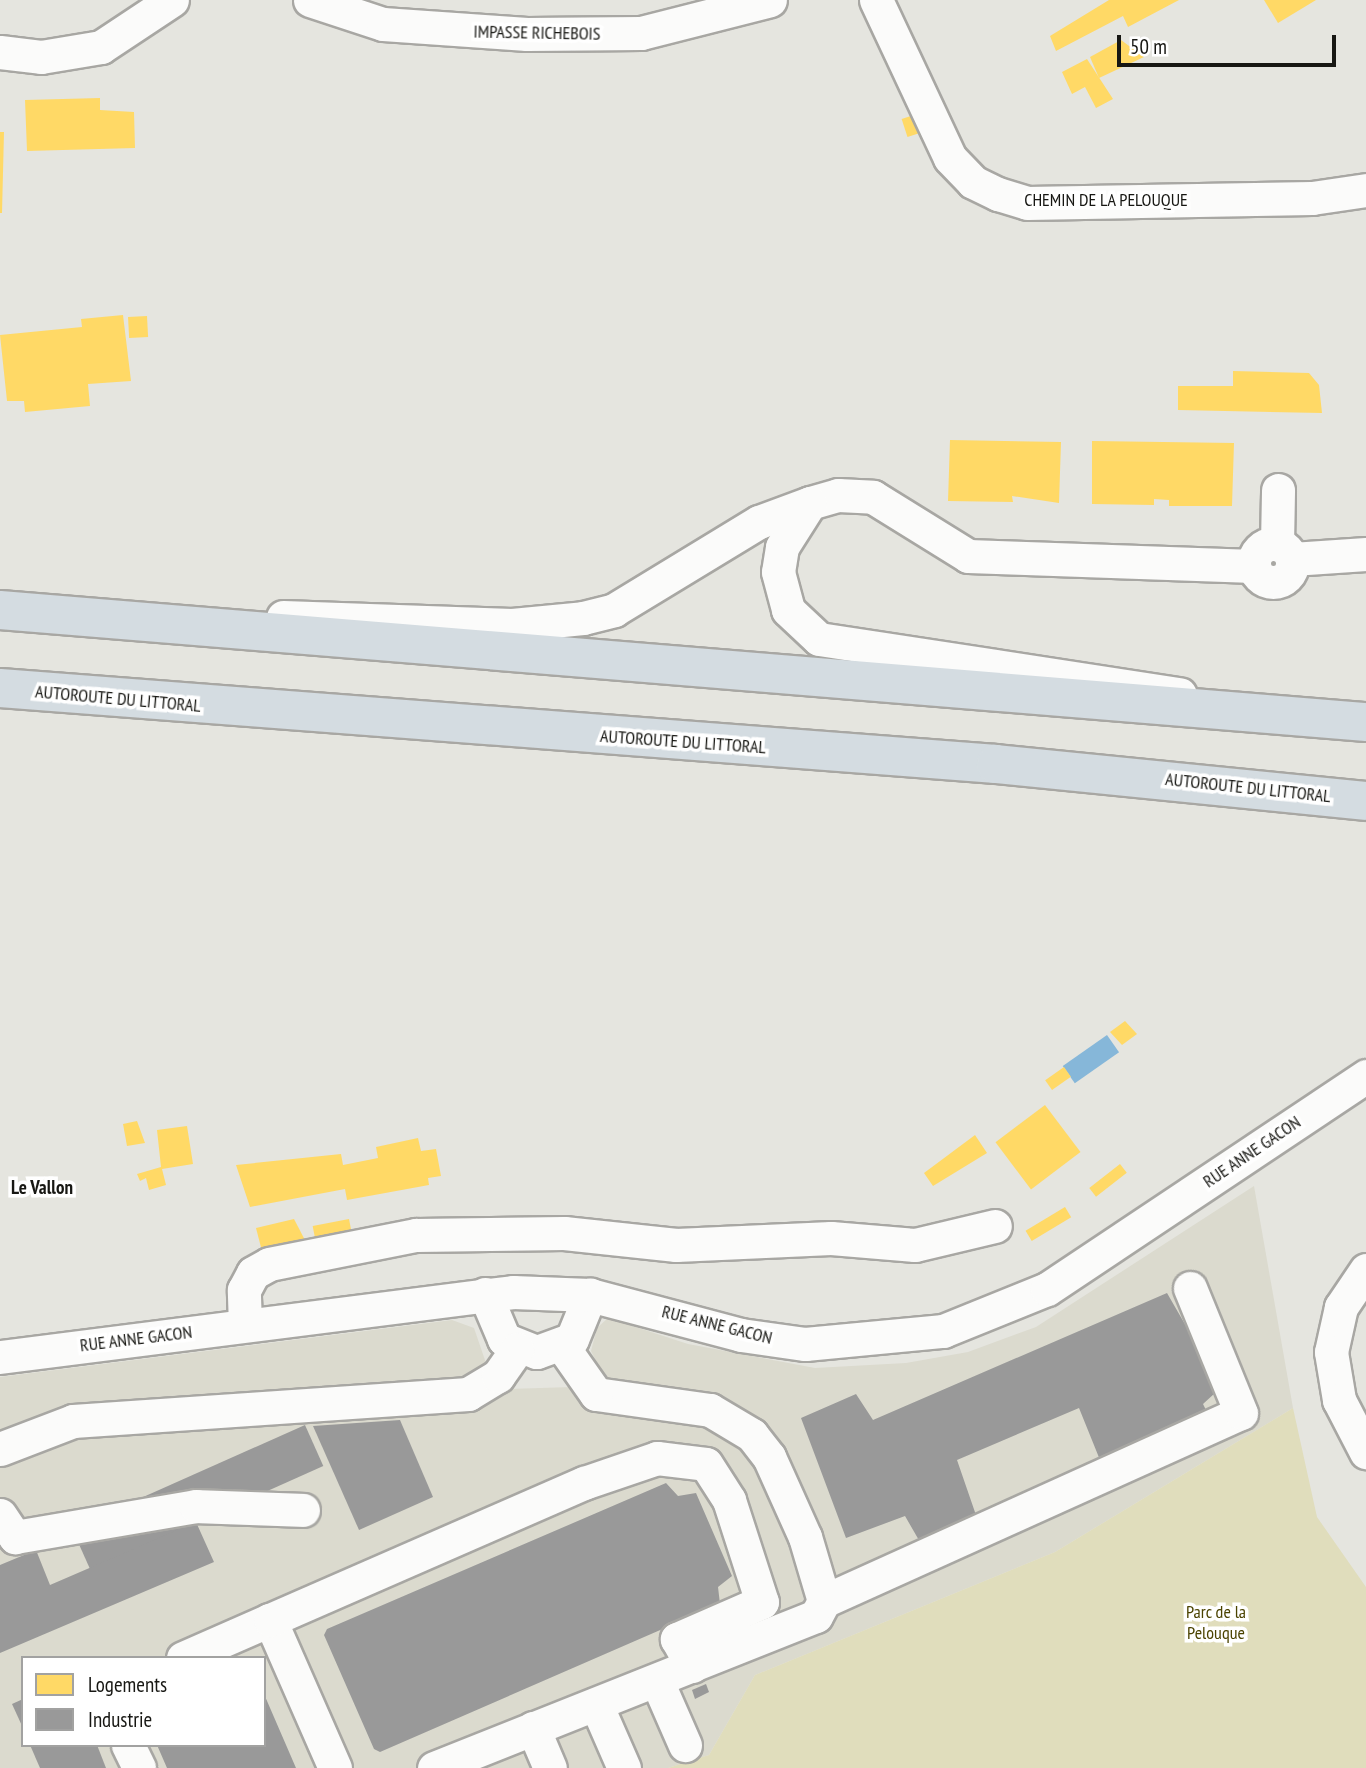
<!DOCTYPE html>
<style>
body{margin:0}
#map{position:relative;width:1366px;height:1768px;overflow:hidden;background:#e5e5df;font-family:"PT Sans Narrow",sans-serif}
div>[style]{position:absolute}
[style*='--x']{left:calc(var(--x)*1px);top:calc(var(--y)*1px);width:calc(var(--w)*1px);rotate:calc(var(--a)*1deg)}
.built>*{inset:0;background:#dbdace}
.green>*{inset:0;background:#e0ddbc}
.water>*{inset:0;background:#86b7d9;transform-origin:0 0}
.homes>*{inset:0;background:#ffd966;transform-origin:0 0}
.industry>*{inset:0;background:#999;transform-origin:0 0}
.roads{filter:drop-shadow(2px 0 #a8a7a3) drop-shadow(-2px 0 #a8a7a3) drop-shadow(0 2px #a8a7a3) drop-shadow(0 -2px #a8a7a3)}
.minor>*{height:33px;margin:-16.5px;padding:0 16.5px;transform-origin:16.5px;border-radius:16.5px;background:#fbfbfa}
.minor>.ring{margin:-16.5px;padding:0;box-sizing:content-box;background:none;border:33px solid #fbfbfa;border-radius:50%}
.highway>*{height:38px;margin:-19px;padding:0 19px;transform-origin:19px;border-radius:19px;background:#d4dce1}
span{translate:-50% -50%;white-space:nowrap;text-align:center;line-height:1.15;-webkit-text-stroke:7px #fff;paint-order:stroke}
.street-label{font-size:18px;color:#171713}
.park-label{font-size:18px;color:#4b4300}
.neighbourhood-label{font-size:19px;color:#171713;font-weight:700}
.legend{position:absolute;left:21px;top:1656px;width:245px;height:91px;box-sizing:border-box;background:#fff;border:2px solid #a2a2a1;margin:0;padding:9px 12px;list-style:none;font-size:21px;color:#171713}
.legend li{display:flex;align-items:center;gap:14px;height:35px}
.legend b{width:35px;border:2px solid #a2a2a1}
.scale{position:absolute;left:1117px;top:35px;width:219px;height:32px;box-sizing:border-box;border:4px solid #171713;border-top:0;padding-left:9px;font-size:21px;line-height:24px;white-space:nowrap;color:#171713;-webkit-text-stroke:5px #fff;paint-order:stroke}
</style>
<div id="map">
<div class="built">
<div style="clip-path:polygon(evenodd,1254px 1186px,1293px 1408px,1055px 1552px,755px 1675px,709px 1755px,668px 1768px,0 1768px,0 1377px,452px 1320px,474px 1328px,487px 1366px,504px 1389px,572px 1387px,602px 1373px,591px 1351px,597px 1328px,608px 1318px,688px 1344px,815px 1368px,906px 1363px,968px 1352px,1036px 1327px,1254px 1186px,23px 1658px,264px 1658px,264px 1745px,23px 1745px,23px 1658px)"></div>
</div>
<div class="green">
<div style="clip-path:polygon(1293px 1408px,1317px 1517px,1366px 1587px,1366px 1768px,668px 1768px,709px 1755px,755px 1675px,1055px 1552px)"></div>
</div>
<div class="water">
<div style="left:1107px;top:1035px;width:21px;height:54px;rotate:55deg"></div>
</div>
<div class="homes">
<div style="clip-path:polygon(1109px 0,1179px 0,1128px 27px,1123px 16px,1056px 51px,1050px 36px)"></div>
<div style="clip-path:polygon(1264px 0,1316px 0,1278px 23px)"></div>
<div style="clip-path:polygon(1121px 40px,1144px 57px,1099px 78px,1090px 57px)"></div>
<div style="clip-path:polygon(1087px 59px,1113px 99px,1096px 108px,1085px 87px,1072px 94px,1062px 72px)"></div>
<div style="clip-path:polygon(100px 98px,100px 110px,134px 112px,135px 148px,27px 151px,25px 100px)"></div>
<div style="left:914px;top:115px;width:19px;height:13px;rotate:72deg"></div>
<div style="clip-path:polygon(0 132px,4px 132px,2px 213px,0 213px)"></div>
<div style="clip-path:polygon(123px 315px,131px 381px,88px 384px,90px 406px,25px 412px,24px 401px,7px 401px,0 335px,82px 327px,81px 319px)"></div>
<div style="left:147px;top:316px;width:21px;height:19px;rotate:87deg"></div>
<div style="clip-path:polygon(1233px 371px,1309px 373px,1319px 385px,1322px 413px,1178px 410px,1178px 386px,1233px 386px)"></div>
<div style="clip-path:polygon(950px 440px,1061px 442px,1059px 503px,1012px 496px,1013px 502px,948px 501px)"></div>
<div style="clip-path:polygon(1092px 441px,1234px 443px,1232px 506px,1169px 506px,1169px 500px,1154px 499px,1154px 505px,1092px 504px)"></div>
<div style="clip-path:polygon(1125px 1021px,1137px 1034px,1122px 1045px,1110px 1032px)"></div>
<div style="left:1064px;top:1067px;width:12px;height:23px;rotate:55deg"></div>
<div style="left:1045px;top:1105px;width:59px;height:62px;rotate:53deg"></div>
<div style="clip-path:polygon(137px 1121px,145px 1143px,127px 1146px,123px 1124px)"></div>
<div style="clip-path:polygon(187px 1126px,193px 1164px,162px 1169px,166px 1185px,149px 1190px,146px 1178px,140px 1181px,137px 1174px,161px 1167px,157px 1130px)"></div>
<div style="clip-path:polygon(975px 1135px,987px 1153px,933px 1186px,924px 1173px)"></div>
<div style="clip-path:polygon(418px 1138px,421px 1151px,436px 1149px,441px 1176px,428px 1178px,429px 1185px,347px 1200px,345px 1189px,250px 1207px,236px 1165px,341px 1154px,343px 1165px,378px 1158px,376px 1147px)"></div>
<div style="left:1120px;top:1164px;width:11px;height:39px;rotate:52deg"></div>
<div style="left:1065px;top:1207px;width:12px;height:46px;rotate:59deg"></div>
<div style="clip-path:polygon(294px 1219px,307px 1244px,263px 1255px,256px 1228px)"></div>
<div style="left:349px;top:1219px;width:15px;height:37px;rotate:79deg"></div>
</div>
<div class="industry">
<div style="clip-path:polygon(1167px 1293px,1205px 1359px,1215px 1393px,1203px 1404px,1208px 1414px,1100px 1460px,1079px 1408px,957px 1460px,977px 1518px,920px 1542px,905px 1516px,846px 1538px,801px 1418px,856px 1394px,873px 1420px)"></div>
<div style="clip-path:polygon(400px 1420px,433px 1497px,359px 1530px,313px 1426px)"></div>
<div style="left:305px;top:1425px;width:45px;height:255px;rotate:66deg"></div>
<div style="clip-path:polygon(666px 1483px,678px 1496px,696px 1493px,732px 1576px,718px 1587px,720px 1604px,380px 1752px,374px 1749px,324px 1635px,327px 1629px)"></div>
<div style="clip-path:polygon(196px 1522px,214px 1562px,0 1653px,0 1565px,36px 1550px,50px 1585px)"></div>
<div style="clip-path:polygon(706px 1684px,709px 1692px,695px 1699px,692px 1690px)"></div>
<div style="clip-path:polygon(264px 1694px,296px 1768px,167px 1768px,157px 1745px,264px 1745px)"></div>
<div style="clip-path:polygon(23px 1699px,23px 1728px,12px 1704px)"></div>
<div style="clip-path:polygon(30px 1745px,97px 1745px,106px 1768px,40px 1768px)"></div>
</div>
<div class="roads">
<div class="minor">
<div style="--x:310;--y:0;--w:77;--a:18.2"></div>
<div style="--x:383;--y:24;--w:144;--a:4"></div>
<div style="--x:527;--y:34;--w:114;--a:-0.5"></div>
<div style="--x:641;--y:33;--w:133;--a:-14.3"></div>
<div style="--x:876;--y:0;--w:174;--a:64.9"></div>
<div style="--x:950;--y:158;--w:33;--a:46"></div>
<div style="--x:973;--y:182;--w:28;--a:26"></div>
<div style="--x:998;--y:194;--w:30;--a:17"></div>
<div style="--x:1027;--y:203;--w:285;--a:-1"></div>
<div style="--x:1312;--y:198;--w:55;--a:-8.4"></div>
<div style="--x:0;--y:52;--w:41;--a:7"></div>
<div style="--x:41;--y:57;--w:61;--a:-9.5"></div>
<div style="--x:101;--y:47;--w:85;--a:-33.5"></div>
<div style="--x:810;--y:503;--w:29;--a:-16"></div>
<div style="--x:838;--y:495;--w:35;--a:3"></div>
<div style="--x:873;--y:497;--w:112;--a:31.8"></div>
<div style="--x:968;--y:556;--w:286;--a:2"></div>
<div class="ring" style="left:1254px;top:544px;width:5px;height:5px"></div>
<div style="--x:1277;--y:544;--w:54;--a:-88.9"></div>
<div style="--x:1292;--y:559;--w:74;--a:-3.9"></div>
<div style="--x:283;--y:617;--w:229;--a:2"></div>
<div style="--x:512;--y:625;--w:71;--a:-5.6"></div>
<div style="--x:583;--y:618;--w:32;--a:-14"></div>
<div style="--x:614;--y:610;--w:170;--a:-31.3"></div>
<div style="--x:759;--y:522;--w:54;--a:-20.4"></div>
<div style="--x:810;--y:503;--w:52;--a:122.5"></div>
<div style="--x:782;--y:547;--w:25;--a:99"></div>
<div style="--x:778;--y:572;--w:39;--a:75"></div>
<div style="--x:788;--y:610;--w:42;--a:43.1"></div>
<div style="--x:819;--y:639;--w:365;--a:8.7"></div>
<div style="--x:1366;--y:1270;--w:45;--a:124"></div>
<div style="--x:1341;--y:1307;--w:46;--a:102.5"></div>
<div style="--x:1331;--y:1352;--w:49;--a:80.5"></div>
<div style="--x:1339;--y:1400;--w:59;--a:62.6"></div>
<div style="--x:485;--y:1294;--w:49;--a:67.1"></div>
<div style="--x:504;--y:1339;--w:35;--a:22"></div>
<div style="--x:537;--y:1352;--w:37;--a:-20"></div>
<div style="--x:572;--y:1339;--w:48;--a:-67.8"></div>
<div style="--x:245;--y:1325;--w:35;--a:-92"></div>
<div style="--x:244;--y:1290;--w:19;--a:-62"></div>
<div style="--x:253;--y:1273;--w:18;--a:-29"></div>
<div style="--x:269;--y:1264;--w:150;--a:-11.2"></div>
<div style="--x:416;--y:1235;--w:148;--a:-0.8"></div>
<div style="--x:564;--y:1233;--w:113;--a:6.1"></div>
<div style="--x:676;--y:1245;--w:155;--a:-2.6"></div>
<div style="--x:831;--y:1238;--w:84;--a:4.8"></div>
<div style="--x:915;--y:1245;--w:82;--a:-13.4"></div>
<div style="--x:0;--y:1357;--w:517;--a:-7.22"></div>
<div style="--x:513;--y:1292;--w:77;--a:2.2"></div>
<div style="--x:590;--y:1295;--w:156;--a:14.8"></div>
<div style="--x:741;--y:1335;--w:65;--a:8"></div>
<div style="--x:805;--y:1344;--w:139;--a:-5.4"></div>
<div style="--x:943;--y:1331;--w:112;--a:-22"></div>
<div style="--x:1047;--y:1289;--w:384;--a:-33.7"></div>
<div style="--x:0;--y:1449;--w:78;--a:-21"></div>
<div style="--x:73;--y:1421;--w:396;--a:-3.9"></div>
<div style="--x:468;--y:1394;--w:35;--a:-31"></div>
<div style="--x:498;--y:1376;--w:33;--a:-55"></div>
<div style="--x:0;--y:1515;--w:27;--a:56"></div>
<div style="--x:15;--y:1537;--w:184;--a:-9.7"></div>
<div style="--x:196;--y:1506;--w:107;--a:2.1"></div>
<div style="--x:824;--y:1601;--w:457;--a:-24.3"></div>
<div style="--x:1241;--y:1413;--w:135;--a:-112.2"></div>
<div style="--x:183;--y:1658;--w:95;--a:-23.6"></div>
<div style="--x:657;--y:1681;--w:70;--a:66.4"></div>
<div style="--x:596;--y:1704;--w:70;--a:66.4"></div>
<div style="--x:533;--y:1728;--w:43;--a:67"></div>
<div style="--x:128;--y:1745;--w:25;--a:64"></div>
<div style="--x:335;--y:1768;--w:162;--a:-113.7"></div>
<div style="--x:270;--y:1620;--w:343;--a:-23.6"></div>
<div style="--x:584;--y:1483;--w:77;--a:-18.9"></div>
<div style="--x:657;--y:1458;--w:49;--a:7"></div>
<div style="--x:706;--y:1464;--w:43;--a:57.4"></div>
<div style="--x:729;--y:1500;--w:107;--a:72.1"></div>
<div style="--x:762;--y:1602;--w:93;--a:156.5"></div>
<div style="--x:677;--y:1639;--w:31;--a:61"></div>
<div style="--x:434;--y:1768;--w:411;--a:-21.7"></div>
<div style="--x:816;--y:1616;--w:17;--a:-62"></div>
<div style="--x:824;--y:1601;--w:67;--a:-106.5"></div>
<div style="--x:805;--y:1537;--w:88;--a:-114.2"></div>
<div style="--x:769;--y:1457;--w:28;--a:-128"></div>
<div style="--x:752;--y:1435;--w:49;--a:-149.2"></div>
<div style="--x:710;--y:1410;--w:115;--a:-172"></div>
<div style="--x:596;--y:1394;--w:57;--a:-125.1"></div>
</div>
<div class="highway">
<div style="--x:0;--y:610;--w:1371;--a:4.69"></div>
<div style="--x:0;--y:688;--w:999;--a:4.36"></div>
<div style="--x:996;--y:764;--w:372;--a:5.7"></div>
</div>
</div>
<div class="street-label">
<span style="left:537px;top:33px;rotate:1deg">IMPASSE RICHEBOIS</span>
<span style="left:1106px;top:200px">CHEMIN DE LA PELOUQUE</span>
<span style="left:118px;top:699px;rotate:5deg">AUTOROUTE DU LITTORAL</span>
<span style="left:683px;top:742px;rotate:4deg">AUTOROUTE DU LITTORAL</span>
<span style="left:1248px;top:788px;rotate:6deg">AUTOROUTE DU LITTORAL</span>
<span style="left:1252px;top:1152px;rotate:-34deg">RUE ANNE GACON</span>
<span style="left:717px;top:1325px;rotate:14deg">RUE ANNE GACON</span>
<span style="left:136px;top:1339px;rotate:-7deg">RUE ANNE GACON</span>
</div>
<div class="park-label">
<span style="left:1216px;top:1623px">Parc de la<br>Pelouque</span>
</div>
<div class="neighbourhood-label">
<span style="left:42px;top:1188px">Le Vallon</span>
</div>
<ul class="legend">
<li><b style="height:19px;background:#ffd966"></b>Logements</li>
<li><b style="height:19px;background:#999"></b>Industrie</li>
</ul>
<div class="scale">50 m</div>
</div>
